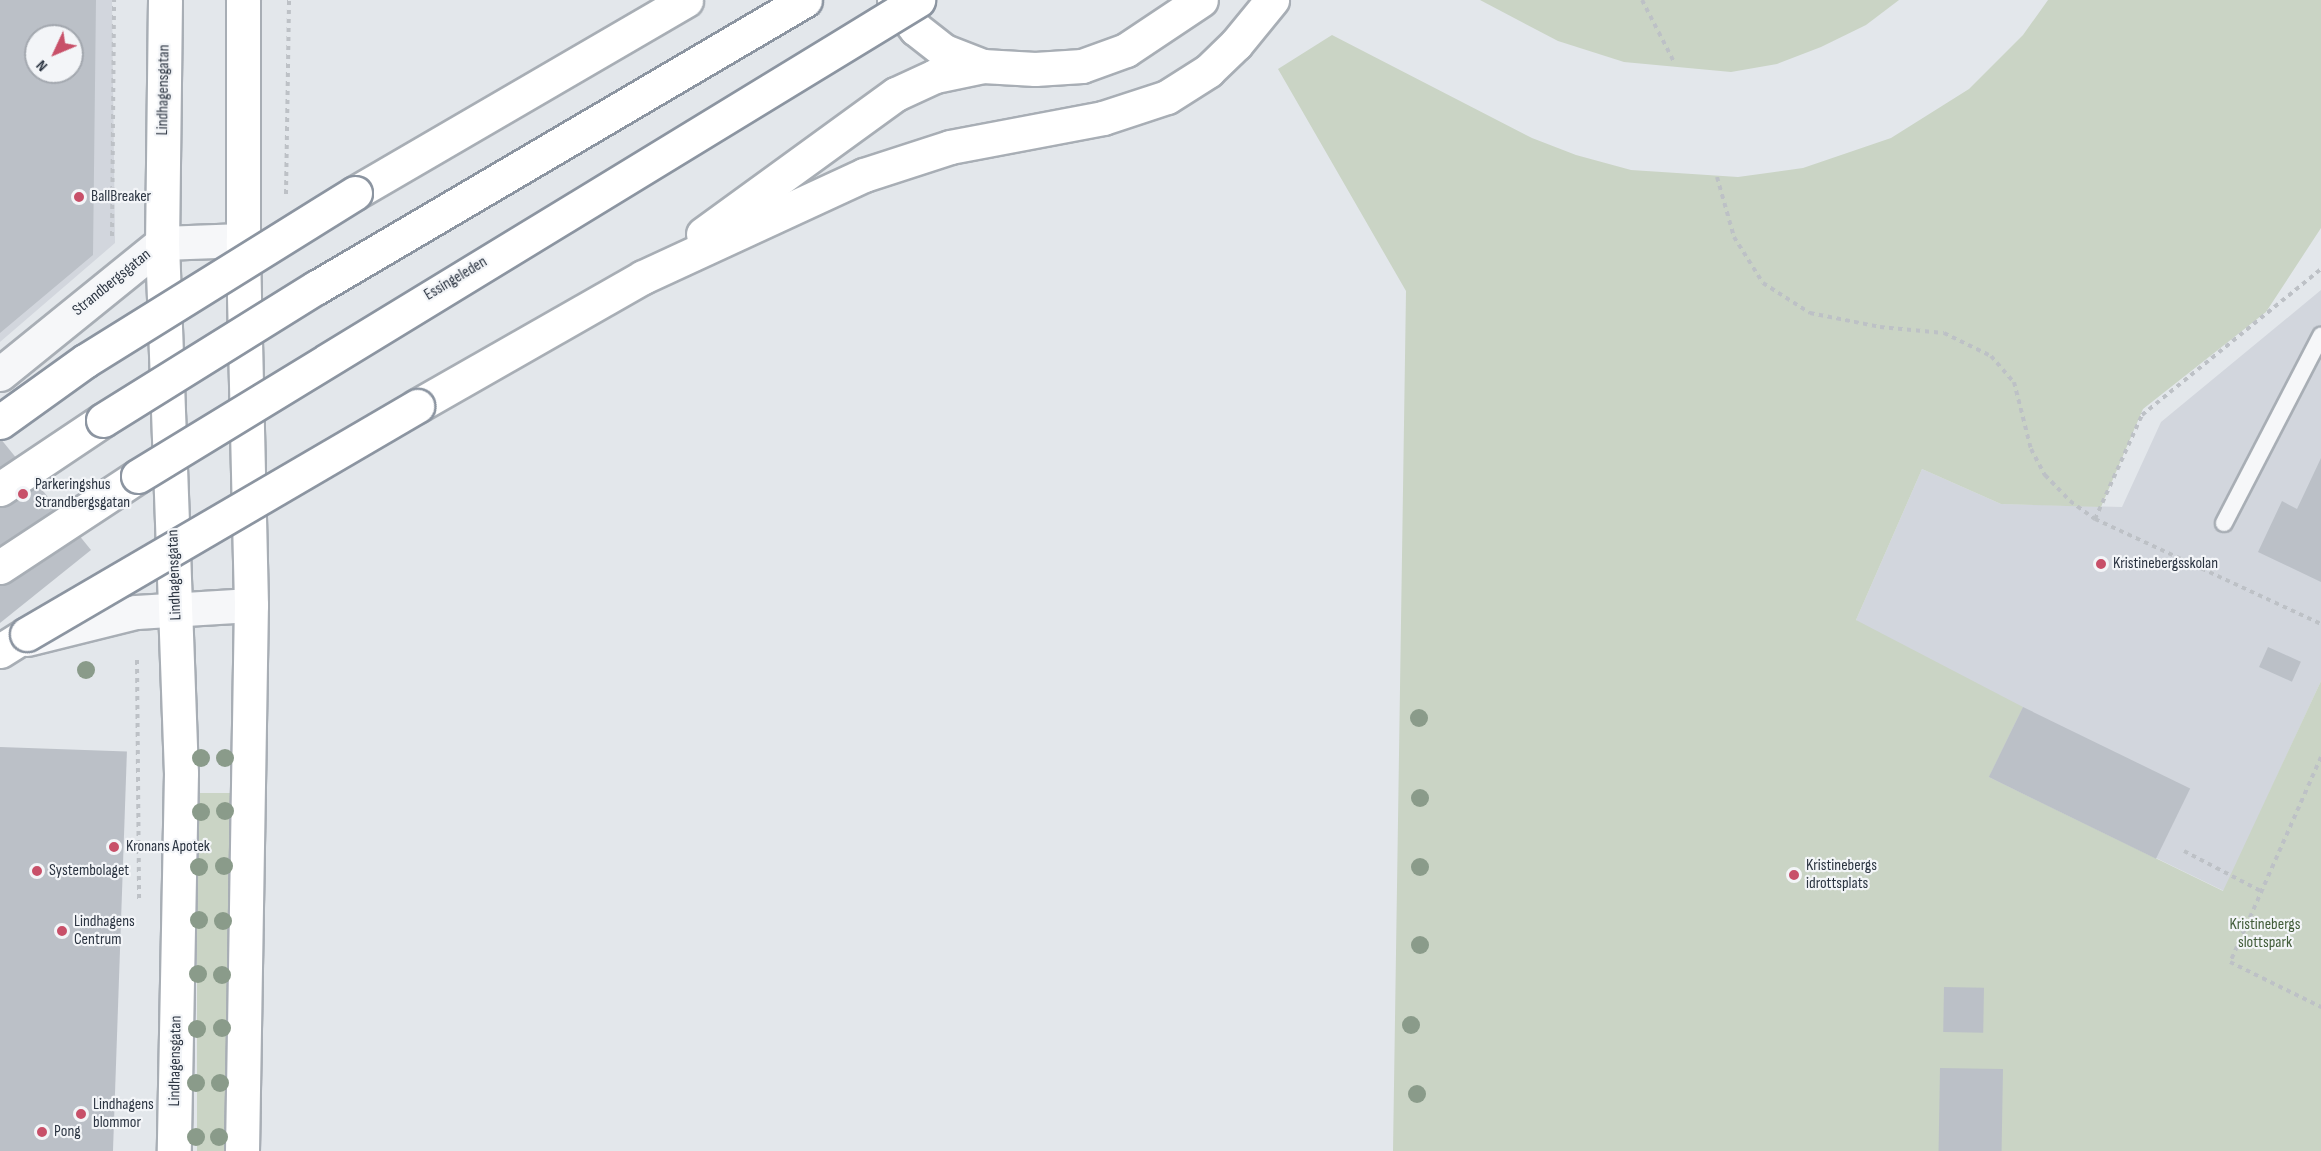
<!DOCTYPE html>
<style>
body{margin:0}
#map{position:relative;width:2321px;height:1151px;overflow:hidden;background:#e3e7eb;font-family:"Sofia Sans Condensed",sans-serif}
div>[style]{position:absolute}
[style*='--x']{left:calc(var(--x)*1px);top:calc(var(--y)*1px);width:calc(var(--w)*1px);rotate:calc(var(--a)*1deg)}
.built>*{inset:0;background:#d2d6dd}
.green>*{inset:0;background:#cad4c5;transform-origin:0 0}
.building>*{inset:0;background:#bbc0c7;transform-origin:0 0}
.path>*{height:4px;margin-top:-2px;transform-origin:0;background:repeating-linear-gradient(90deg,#bdc1c6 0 4.5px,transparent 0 9px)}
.roads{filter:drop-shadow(2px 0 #a8aeb5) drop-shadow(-2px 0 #a8aeb5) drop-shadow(0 2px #a8aeb5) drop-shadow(0 -2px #a8aeb5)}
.lane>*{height:16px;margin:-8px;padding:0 8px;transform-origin:8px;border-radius:8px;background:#f6f7f9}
.street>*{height:33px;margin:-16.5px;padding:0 16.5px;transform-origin:16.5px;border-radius:16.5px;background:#f6f7f9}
.secondary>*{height:33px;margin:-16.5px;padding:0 16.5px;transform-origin:16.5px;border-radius:16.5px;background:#fff}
.highway>*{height:33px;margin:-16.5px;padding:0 16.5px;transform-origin:16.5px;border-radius:16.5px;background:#fff}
.bridges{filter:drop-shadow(2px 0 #8c95a1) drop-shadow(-2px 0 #8c95a1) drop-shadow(0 2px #8c95a1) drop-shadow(0 -2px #8c95a1)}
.highway-bridge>*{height:33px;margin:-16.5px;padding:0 16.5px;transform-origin:16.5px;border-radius:16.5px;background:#fff}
.trees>*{width:18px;height:18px;margin:-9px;border-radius:50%;background:#8a9b8a}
.dots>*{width:16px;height:16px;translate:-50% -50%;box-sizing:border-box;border:3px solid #f3f5f8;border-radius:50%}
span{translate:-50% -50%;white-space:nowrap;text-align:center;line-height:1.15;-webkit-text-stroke:4.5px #f3f5f8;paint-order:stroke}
.street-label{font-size:16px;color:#2c3542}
.poi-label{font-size:16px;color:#2c3542}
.left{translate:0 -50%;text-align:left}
.park-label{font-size:16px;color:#425d3a}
.north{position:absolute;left:24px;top:24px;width:60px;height:60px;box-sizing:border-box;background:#f3f5f8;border:2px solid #a3a8af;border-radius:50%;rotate:226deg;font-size:16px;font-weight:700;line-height:24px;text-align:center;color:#2c3542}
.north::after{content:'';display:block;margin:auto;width:21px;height:27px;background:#c85069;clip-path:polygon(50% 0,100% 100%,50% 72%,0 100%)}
</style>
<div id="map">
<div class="built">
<div style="clip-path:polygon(evenodd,0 0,112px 0,115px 243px,0 342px,0 0,36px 36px,72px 36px,72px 72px,36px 72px,36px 36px)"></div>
<div style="clip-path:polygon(2321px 290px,2321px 681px,2224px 891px,1989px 777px,1856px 620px,1922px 469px,2001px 504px,2122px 507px,2161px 422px)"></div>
</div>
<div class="green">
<div style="clip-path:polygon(1480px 0,1899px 0,1866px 25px,1821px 47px,1777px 64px,1731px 72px,1624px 62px,1558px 41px)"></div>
<div style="clip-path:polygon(2048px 0,2321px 0,2321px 228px,2266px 312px,2143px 409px,2101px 507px,2001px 504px,1922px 469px,1856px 620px,2023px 707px,1989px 777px,2223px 891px,2321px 681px,2321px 1151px,1393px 1151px,1406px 291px,1278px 69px,1332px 35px,1532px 138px,1576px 155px,1631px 170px,1738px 177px,1803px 168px,1891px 138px,1969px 89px,2023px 35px)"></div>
<div style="left:197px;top:793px;width:34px;height:358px"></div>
</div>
<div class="building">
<div style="clip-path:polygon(evenodd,0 0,96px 0,93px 255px,0 333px,0 0,36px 36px,72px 36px,72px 72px,36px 72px,36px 36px)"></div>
<div style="clip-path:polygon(0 438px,91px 550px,0 623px)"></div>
<div style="clip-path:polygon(2321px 458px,2321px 582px,2258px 552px,2282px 501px,2297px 509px)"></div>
<div style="left:2268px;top:647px;width:36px;height:22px;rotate:24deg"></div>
<div style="left:2023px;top:707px;width:186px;height:78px;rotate:26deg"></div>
<div style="left:0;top:747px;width:127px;height:404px;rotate:2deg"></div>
<div style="left:1944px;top:987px;width:40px;height:45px;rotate:1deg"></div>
<div style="left:1940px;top:1068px;width:63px;height:83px;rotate:1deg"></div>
</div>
<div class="path">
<div style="--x:1642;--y:0;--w:70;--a:62.7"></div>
<div style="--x:1717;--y:177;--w:62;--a:74.2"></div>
<div style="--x:1734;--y:237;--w:54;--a:57.8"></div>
<div style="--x:1763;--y:283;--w:56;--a:32.6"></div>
<div style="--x:1810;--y:313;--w:71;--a:11.3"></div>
<div style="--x:1880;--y:327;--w:64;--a:5.4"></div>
<div style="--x:1944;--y:333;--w:52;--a:26.1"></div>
<div style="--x:1991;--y:356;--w:35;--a:49"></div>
<div style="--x:2014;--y:382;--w:69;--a:75.8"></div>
<div style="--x:2031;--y:449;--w:30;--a:62"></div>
<div style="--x:2045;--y:475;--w:36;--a:46"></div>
<div style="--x:2070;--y:501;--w:31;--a:36"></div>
<div style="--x:2095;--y:519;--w:249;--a:24.9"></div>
<div style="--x:286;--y:194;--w:194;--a:-89.1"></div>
<div style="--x:112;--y:236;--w:236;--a:-89.5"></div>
<div style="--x:2095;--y:519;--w:114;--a:-65.7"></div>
<div style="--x:2142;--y:415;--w:231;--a:-39.2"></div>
<div style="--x:137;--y:660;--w:239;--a:89.5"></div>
<div style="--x:2321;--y:757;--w:224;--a:113.9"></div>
<div style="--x:2230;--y:962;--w:102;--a:26.3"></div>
<div style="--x:2184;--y:851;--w:87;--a:27.5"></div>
</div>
<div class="roads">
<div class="lane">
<div style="--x:2224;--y:523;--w:211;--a:-62.6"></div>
</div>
<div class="street">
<div style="--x:0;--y:374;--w:208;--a:-39"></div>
<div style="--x:162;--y:243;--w:81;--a:-2.1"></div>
<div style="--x:27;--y:639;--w:112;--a:-13.9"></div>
<div style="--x:136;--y:612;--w:115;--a:-3.5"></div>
</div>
<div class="secondary">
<div style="--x:165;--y:0;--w:243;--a:90.7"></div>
<div style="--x:162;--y:243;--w:530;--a:87.95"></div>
<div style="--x:181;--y:773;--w:378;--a:91.1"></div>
<div style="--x:242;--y:1151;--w:546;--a:-89.06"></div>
<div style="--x:251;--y:605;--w:365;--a:-91.3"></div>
<div style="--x:243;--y:240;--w:240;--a:-90"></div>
</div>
<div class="highway">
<div style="--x:894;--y:0;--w:36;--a:53"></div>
<div style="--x:916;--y:29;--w:36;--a:38"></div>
<div style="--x:944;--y:51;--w:42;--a:21"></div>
<div style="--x:983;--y:66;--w:52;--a:3.3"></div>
<div style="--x:1035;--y:69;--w:47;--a:-3.7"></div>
<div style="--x:1082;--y:66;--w:47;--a:-20"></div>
<div style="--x:1126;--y:50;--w:90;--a:-33.7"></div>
<div style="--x:355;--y:193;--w:383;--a:-30.2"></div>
<div style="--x:703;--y:234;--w:238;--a:-36"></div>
<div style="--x:896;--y:94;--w:43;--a:-24.8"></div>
<div style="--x:935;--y:76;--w:49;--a:-11.8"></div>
<div style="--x:417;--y:406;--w:260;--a:-29.7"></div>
<div style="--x:643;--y:277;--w:243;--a:-24.8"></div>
<div style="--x:864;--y:175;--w:90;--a:-18"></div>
<div style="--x:950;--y:147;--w:156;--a:-10.7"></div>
<div style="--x:1103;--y:118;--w:67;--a:-18.2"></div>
<div style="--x:1167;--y:97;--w:49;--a:-32.4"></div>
<div style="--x:1208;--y:71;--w:39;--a:-44"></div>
<div style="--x:1236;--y:44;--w:57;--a:-50.7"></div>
<div style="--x:0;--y:489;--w:124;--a:-33.8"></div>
<div style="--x:0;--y:567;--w:165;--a:-33.4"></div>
<div style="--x:0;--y:651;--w:32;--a:-32"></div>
</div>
</div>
<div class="bridges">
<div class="highway-bridge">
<div style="--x:103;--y:420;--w:252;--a:-31.9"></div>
<div style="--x:317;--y:287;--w:566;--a:-30.46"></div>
<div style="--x:0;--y:422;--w:105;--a:-35.7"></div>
<div style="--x:85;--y:361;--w:318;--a:-31.9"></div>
<div style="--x:138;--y:476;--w:914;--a:-31.39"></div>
<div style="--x:27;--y:634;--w:452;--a:-30.3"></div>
</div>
</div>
<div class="trees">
<div style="left:86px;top:670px"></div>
<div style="left:1419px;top:718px"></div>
<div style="left:201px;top:758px"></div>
<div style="left:225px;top:758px"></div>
<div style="left:1420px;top:798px"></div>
<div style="left:225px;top:811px"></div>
<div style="left:201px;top:812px"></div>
<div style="left:224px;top:866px"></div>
<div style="left:199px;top:867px"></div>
<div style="left:1420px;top:867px"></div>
<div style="left:199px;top:920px"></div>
<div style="left:223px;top:921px"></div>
<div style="left:1420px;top:945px"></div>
<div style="left:198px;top:974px"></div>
<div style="left:222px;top:975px"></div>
<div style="left:1411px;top:1025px"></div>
<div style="left:222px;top:1028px"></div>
<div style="left:197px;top:1029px"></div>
<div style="left:196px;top:1083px"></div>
<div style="left:220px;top:1083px"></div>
<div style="left:1417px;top:1094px"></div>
<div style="left:196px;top:1137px"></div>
<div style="left:219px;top:1137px"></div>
</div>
<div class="dots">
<div style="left:79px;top:197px;background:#c85069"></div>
<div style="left:23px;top:494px;background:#c85069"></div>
<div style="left:2101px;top:564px;background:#c85069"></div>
<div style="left:114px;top:847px;background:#c85069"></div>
<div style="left:37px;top:871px;background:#c85069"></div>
<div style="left:1794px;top:875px;background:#c85069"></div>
<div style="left:62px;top:931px;background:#c85069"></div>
<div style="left:81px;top:1114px;background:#c85069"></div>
<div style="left:42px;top:1132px;background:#c85069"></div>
</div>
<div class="street-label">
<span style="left:164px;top:90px;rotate:-89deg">Lindhagensgatan</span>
<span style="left:456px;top:279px;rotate:-31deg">Essingeleden</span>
<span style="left:112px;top:283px;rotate:-39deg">Strandbergsgatan</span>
<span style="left:175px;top:575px;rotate:-92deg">Lindhagensgatan</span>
<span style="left:176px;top:1061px;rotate:-89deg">Lindhagensgatan</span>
</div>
<div class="poi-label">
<span class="left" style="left:91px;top:197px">BallBreaker</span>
<span class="left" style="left:35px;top:494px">Parkeringshus<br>Strandbergsgatan</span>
<span class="left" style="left:2113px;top:564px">Kristinebergsskolan</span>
<span class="left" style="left:126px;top:847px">Kronans Apotek</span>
<span class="left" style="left:1806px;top:875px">Kristinebergs<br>idrottsplats</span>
<span class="left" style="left:49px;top:871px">Systembolaget</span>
<span class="left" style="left:74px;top:931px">Lindhagens<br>Centrum</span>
<span class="left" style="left:93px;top:1114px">Lindhagens<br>blommor</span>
<span class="left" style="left:54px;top:1132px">Pong</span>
</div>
<div class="park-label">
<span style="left:2265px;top:934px">Kristinebergs<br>slottspark</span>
</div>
<div class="north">N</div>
</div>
